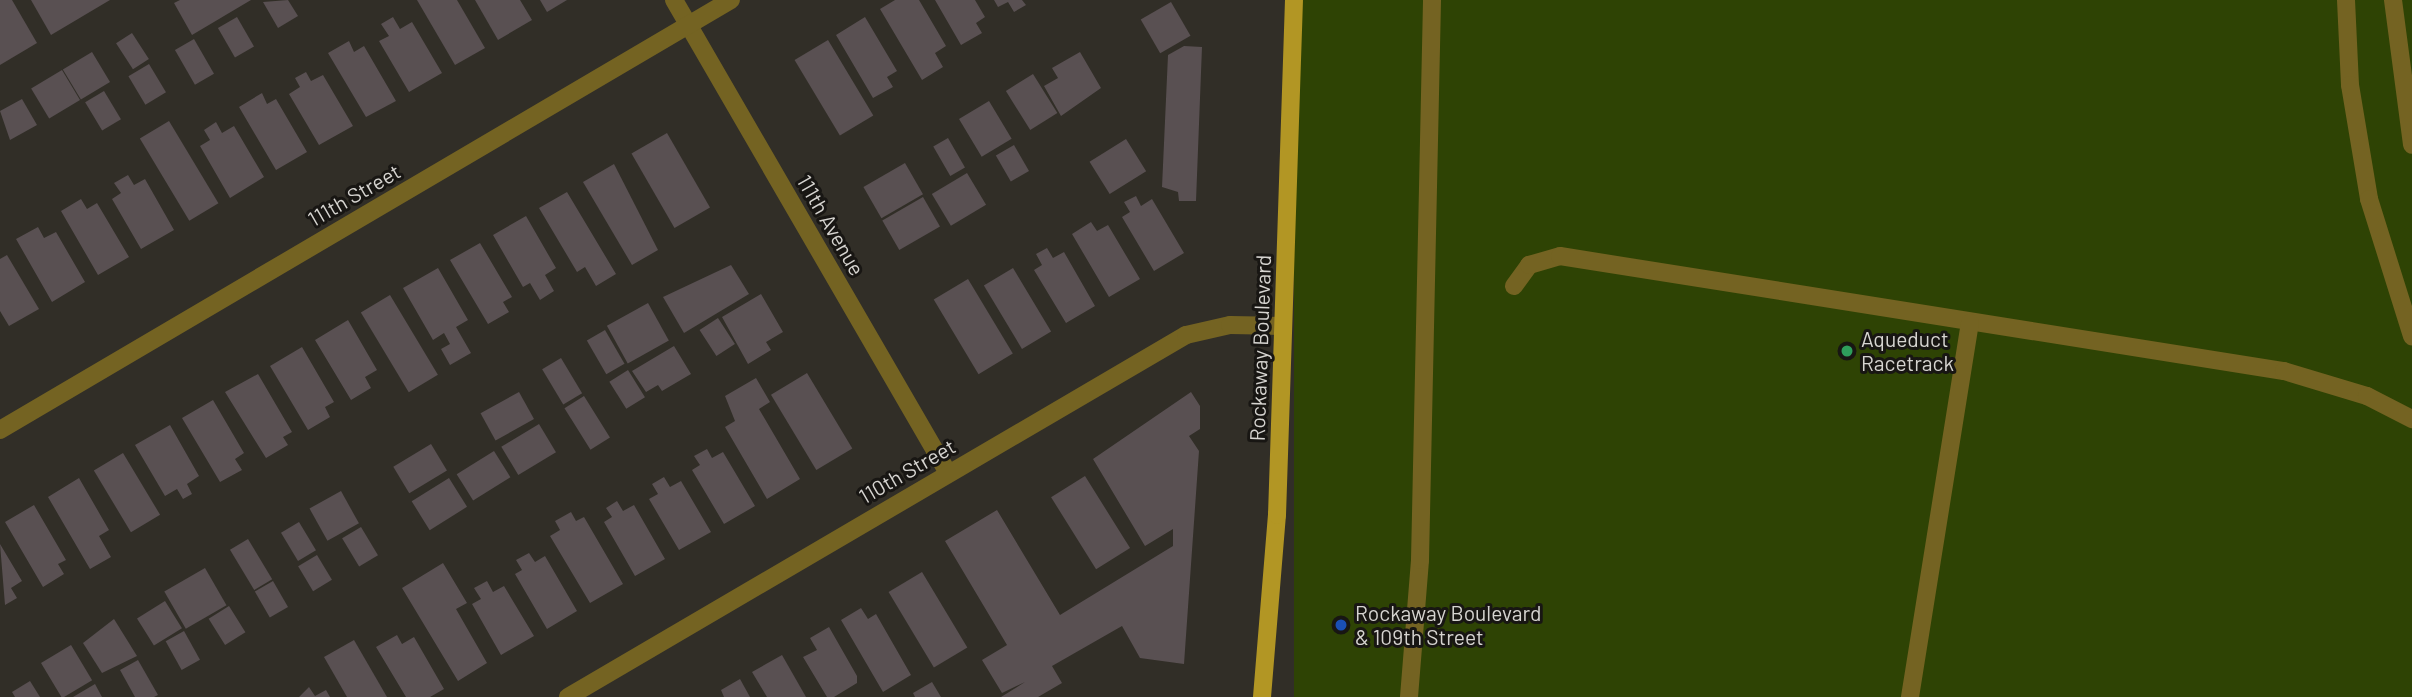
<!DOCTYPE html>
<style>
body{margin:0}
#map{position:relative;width:2412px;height:697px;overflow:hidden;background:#312e27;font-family:Barlow,sans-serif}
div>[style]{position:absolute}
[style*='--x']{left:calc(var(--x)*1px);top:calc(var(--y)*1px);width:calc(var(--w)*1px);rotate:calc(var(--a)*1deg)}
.green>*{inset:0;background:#2e4304;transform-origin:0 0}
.building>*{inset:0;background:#595052;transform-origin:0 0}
.minor>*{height:18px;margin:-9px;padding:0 9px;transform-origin:9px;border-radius:9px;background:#746322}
.major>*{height:18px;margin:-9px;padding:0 9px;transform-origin:9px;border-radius:9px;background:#b29624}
.dots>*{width:19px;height:19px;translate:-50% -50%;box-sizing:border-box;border:4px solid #181613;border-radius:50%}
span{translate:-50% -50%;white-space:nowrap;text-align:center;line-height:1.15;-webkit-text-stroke:6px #181613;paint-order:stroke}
.street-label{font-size:21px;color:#d6d4d0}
.poi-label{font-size:21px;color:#d6d4d0}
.left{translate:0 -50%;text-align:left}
</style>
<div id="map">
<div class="green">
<div style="left:1294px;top:0;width:1118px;height:698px"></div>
</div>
<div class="building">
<div style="clip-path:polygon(0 0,12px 0,37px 43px,0 65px)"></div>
<div style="clip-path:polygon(31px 0,110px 0,51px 35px)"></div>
<div style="clip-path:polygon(180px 0,251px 0,192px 35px,174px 3px)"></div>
<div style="clip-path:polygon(288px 0,298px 16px,278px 28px,263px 2px)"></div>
<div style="clip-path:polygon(417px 0,457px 0,485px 48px,455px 65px)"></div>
<div style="clip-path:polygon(475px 0,520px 0,532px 20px,498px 40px)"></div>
<div style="clip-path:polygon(540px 0,567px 0,547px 12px)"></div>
<div style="clip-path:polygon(895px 0,919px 0,946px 46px,935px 53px,943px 67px,922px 80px,880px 9px)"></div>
<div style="clip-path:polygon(935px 0,975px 0,985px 17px,976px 23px,982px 33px,961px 45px)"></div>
<div style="clip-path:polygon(994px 0,1022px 0,1026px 5px,1014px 12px,1008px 2px,998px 7px)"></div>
<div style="left:1171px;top:2px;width:39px;height:35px;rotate:60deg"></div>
<div style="left:237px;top:17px;width:34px;height:22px;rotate:60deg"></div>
<div style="clip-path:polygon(393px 17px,400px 29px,412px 22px,442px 73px,409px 92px,379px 41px,389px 36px,381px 24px)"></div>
<div style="clip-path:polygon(865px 17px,897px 71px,887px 77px,893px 87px,873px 98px,836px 35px)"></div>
<div style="left:132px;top:33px;width:31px;height:19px;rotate:57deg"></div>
<div style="left:194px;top:39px;width:40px;height:22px;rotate:60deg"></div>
<div style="left:828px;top:40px;width:88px;height:39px;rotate:59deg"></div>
<div style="clip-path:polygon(349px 41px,354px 52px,364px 46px,396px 101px,366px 117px,328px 53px)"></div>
<div style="clip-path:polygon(1184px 46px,1202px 47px,1196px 201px,1179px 201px,1178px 192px,1162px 187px,1168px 55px)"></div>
<div style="left:92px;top:52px;width:35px;height:34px;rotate:59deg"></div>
<div style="clip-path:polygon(1080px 52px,1101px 88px,1061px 116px,1044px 86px,1058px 78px,1052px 68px)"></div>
<div style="left:149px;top:64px;width:33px;height:24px;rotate:59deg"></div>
<div style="left:62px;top:70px;width:35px;height:36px;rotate:59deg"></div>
<div style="clip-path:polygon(306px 72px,311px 81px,323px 75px,353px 126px,319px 145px,289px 94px,300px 87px,295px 78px)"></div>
<div style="left:1033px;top:74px;width:46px;height:32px;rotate:58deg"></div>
<div style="left:104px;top:91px;width:33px;height:22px;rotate:59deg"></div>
<div style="clip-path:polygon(262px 93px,267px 104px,276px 99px,307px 152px,276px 170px,239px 107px)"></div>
<div style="clip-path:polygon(22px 99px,37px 125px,10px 140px,0 111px)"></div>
<div style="left:989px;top:101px;width:44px;height:35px;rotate:59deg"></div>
<div style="left:169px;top:121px;width:96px;height:34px;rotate:59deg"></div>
<div style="clip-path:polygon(216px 122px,222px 133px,234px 126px,264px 177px,230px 198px,200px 146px,210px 140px,204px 130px)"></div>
<div style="left:667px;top:133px;width:86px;height:41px;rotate:60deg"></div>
<div style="left:948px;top:138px;width:34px;height:17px;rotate:60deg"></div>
<div style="left:1126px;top:139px;width:38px;height:43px;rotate:58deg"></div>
<div style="left:1014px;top:145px;width:30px;height:21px;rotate:60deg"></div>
<div style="left:905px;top:163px;width:36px;height:48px;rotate:60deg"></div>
<div style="clip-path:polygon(614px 164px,658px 250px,632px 265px,583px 182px)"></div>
<div style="left:967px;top:173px;width:37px;height:41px;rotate:59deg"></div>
<div style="clip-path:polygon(128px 175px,134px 185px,145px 179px,174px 230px,141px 249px,112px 199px,121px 193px,114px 183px)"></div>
<div style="clip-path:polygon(567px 192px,616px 274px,596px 286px,585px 267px,577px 272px,539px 208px)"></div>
<div style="clip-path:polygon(1136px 196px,1141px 206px,1152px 199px,1184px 253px,1154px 271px,1122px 217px,1130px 212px,1124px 202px)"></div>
<div style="left:923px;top:197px;width:34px;height:47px;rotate:60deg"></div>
<div style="clip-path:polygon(81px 199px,87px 209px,97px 203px,129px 257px,98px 275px,61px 211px)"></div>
<div style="clip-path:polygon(526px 216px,556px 268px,545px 275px,554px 291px,540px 300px,530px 283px,523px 287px,493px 235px)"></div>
<div style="clip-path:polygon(1091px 222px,1097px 231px,1108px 225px,1140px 279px,1109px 297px,1072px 234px)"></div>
<div style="clip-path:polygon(38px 227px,44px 238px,56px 232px,85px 282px,52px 302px,16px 239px)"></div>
<div style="clip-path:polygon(480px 243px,512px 297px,503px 302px,509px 312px,488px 324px,450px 260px)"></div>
<div style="clip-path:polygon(1047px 248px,1053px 258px,1064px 252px,1095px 306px,1066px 323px,1034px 270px,1042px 265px,1036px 254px)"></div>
<div style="clip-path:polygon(7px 255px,39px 309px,9px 326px,0 311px,0 259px)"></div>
<div style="clip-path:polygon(731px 265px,749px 294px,684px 333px,663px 297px)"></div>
<div style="clip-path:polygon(438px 268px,468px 320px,456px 327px,471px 353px,450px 365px,441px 349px,450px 344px,444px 333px,433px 340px,403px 288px)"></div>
<div style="left:1013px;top:268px;width:74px;height:34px;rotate:59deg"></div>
<div style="left:968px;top:279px;width:87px;height:40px;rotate:59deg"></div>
<div style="clip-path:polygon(761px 294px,783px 332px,766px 342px,771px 350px,748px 364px,722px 317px)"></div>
<div style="left:390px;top:295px;width:93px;height:34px;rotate:59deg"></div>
<div style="left:648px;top:303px;width:43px;height:47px;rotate:61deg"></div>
<div style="left:718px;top:318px;width:31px;height:22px;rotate:57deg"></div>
<div style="clip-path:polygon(348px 320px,377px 370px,365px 377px,371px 388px,351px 400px,315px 340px)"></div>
<div style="left:605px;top:330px;width:39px;height:21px;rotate:60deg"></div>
<div style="clip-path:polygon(674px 346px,691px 374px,662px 391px,658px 385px,646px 392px,632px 371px)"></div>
<div style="clip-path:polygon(302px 347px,334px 402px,325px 407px,330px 417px,308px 430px,270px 366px)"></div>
<div style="left:561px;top:358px;width:41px;height:22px;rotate:59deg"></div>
<div style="left:628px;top:370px;width:32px;height:22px;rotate:58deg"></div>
<div style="left:807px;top:373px;width:88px;height:42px;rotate:59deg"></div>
<div style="clip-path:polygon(258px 374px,292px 432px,283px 437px,288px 445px,266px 458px,225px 392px)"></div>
<div style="clip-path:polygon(756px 378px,770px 402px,759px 409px,800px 479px,767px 499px,725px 427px,735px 421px,725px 396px)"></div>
<div style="left:519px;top:392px;width:31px;height:44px;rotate:61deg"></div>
<div style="clip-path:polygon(1191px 392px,1200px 406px,1200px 429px,1189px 436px,1199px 451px,1184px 664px,1140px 658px,1122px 626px,1052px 666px,1062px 683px,1038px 697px,1001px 697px,1025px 682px,1002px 693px,982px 660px,1007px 645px,945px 541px,997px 510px,1060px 615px,1173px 546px,1173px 529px,1145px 546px,1093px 459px)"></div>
<div style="left:584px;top:396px;width:49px;height:23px;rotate:58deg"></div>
<div style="clip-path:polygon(213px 400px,244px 453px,235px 459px,242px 470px,220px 482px,182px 418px)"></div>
<div style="left:539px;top:424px;width:33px;height:44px;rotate:59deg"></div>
<div style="clip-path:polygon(170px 425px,199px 476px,187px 484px,192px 494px,183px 499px,177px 489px,165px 496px,135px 445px)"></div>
<div style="left:431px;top:444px;width:31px;height:44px;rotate:59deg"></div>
<div style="clip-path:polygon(707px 449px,712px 458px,723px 452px,755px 506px,724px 524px,692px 470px,700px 465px,694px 456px)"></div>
<div style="left:494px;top:451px;width:31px;height:44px;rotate:58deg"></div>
<div style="left:123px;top:453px;width:72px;height:34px;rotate:59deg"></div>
<div style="left:1085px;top:476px;width:85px;height:40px;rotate:58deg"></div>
<div style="clip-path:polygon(664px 477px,670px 487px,681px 481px,711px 532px,679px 550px,649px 499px,658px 494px,652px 484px)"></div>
<div style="clip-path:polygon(79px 478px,109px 530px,99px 536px,111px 557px,90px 569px,48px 497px)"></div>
<div style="left:449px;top:478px;width:34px;height:44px;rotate:58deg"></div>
<div style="left:341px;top:491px;width:37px;height:36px;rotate:61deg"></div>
<div style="clip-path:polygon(617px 501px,623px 511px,634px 505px,665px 559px,635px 576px,604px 522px,612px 517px,606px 508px)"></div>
<div style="clip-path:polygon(34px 505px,66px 560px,58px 564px,64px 574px,43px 587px,5px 522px)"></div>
<div style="clip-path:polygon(571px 512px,576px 521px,584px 517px,623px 584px,590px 603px,550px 536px,560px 530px,555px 521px)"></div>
<div style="left:299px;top:522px;width:33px;height:21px;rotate:59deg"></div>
<div style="left:361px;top:527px;width:33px;height:22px;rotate:59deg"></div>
<div style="left:248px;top:539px;width:47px;height:21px;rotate:59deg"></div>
<div style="clip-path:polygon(0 544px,22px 581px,11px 588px,17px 598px,5px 605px)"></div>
<div style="clip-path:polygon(529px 553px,535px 562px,545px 556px,577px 611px,547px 629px,515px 574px,522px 570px,516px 560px)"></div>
<div style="left:317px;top:555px;width:29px;height:22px;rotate:59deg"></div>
<div style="clip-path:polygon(443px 563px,467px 603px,456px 609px,487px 663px,458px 681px,402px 588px)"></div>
<div style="left:205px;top:568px;width:43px;height:47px;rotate:60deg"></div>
<div style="left:922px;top:572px;width:88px;height:39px;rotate:59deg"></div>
<div style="left:273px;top:581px;width:30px;height:21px;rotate:60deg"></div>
<div style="clip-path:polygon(487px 581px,493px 592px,504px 586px,534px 636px,501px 655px,472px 604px,481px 599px,474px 588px)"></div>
<div style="left:165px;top:601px;width:32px;height:33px;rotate:58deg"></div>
<div style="left:229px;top:606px;width:31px;height:24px;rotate:58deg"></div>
<div style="clip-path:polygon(861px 608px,868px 619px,876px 614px,911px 675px,883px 692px,841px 620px)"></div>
<div style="clip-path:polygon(114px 619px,137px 656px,102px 673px,83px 643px)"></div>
<div style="clip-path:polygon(829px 627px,857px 676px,857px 683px,834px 697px,827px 697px,803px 657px,817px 650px,810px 638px)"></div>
<div style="left:184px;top:631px;width:33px;height:21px;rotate:61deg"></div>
<div style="clip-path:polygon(397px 635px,402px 644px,414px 637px,444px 689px,430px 697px,406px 697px,376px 647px)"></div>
<div style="clip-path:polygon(354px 640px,387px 697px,347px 697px,324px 657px)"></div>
<div style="left:71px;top:645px;width:41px;height:35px;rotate:59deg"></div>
<div style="clip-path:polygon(782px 655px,806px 697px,767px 697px,752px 672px)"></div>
<div style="clip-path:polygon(138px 660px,158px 695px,154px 697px,135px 697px,120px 670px)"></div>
<div style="clip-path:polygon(740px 679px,750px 697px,724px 697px,721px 690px)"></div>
<div style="clip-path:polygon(30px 681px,40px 697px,15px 697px,12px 692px)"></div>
<div style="clip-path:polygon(932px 682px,941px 697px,915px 697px,913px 693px)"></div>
<div style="clip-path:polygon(95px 684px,102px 697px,73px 697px)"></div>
<div style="clip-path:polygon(309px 687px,315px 696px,326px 690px,330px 697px,299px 697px)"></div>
</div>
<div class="minor">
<div style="--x:674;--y:0;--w:547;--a:59.92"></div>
<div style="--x:2346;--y:0;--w:85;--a:87.3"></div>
<div style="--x:2350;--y:85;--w:116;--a:80.5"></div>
<div style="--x:2369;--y:199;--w:144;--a:72.6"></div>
<div style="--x:2393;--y:0;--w:146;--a:82.5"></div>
<div style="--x:1514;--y:286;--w:26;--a:-54"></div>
<div style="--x:1529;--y:265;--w:32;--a:-16"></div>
<div style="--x:1560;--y:256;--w:733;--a:9.03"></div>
<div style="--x:2284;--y:371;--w:87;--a:16.8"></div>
<div style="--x:2367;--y:396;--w:51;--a:27.1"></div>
<div style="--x:0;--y:430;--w:848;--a:-30.47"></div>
<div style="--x:568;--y:697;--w:716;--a:-30.36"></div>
<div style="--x:1186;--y:335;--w:45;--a:-12.8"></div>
<div style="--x:1230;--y:325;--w:53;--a:1.1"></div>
<div style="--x:1409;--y:697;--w:137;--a:-85.4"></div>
<div style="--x:1420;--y:560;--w:560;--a:-88.77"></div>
<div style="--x:1910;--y:697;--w:379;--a:-80.9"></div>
</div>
<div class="major">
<div style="--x:1262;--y:697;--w:183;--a:-85.3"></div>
<div style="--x:1277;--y:515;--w:515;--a:-88.11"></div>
</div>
<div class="dots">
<div style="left:1847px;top:351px;background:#2e9e5b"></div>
<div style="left:1341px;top:625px;background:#1a4fb4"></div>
</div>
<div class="street-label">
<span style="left:354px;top:195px;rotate:-30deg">111th Street</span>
<span style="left:831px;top:225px;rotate:60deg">111th Avenue</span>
<span style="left:1260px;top:348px;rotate:-88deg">Rockaway Boulevard</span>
<span style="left:907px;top:471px;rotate:-30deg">110th Street</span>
</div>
<div class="poi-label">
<span class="left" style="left:1861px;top:351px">Aqueduct<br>Racetrack</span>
<span class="left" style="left:1355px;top:625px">Rockaway Boulevard<br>&amp; 109th Street</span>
</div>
</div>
